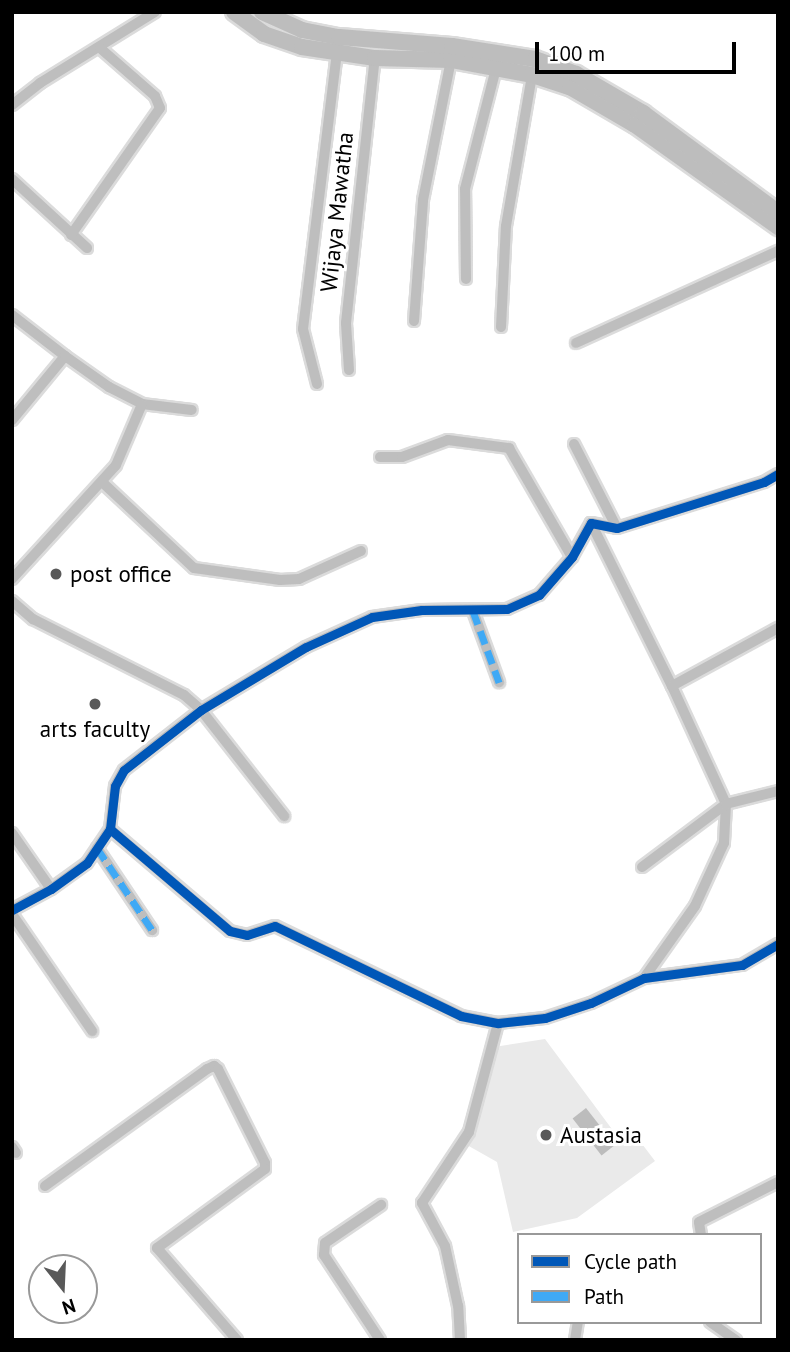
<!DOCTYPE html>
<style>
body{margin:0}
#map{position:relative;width:790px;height:1352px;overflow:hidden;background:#fff;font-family:"PT Sans",sans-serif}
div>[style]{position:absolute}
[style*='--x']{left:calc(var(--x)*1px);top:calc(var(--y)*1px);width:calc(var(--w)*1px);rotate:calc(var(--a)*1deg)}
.green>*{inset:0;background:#eaeaea}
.water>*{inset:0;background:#bcbcbc;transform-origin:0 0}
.roads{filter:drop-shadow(2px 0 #dbdbdb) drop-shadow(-2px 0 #dbdbdb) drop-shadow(0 2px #dbdbdb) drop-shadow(0 -2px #dbdbdb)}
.street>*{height:10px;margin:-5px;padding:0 5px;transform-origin:5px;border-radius:5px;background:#bebebe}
.primary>*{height:16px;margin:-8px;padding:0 8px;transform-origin:8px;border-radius:8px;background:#bdbdbd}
.quiet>*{height:7px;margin-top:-3.5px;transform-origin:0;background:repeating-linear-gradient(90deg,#3fa9f5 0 14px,transparent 0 21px)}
.cycleway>*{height:9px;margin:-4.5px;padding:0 4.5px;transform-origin:4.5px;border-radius:4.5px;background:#0057b8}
.dots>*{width:19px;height:19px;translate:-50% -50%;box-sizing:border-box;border:4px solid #fff;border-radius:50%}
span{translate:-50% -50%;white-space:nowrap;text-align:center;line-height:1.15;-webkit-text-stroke:6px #fff;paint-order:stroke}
.street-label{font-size:23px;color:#000}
.poi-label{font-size:23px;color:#000}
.left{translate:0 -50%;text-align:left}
.frame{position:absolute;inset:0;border:14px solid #000;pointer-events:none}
.legend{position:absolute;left:517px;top:1233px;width:245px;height:91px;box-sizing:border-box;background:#fff;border:2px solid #999;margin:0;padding:9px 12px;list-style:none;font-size:21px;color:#000}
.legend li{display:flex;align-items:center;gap:14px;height:35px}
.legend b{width:35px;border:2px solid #999}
.north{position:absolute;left:28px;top:1254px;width:70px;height:70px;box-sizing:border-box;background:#fff;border:2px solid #999;border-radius:50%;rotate:162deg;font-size:19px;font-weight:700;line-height:28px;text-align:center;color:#000}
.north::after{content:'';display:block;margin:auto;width:24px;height:32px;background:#595959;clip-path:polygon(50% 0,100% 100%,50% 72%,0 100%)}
.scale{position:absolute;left:535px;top:42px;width:201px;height:32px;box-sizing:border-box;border:4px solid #000;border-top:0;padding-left:9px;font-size:21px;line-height:24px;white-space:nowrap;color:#000;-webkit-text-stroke:5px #fff;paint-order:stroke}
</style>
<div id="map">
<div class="green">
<div style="clip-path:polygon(545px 1039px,623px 1144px,636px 1136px,655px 1161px,577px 1218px,513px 1232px,497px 1162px,467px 1145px,476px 1134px,494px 1047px)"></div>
</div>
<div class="water">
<div style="left:586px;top:1108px;width:47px;height:17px;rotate:52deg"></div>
</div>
<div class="roads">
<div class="street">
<div style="--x:12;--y:105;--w:36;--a:-38"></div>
<div style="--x:40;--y:83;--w:135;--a:-31.7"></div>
<div style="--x:12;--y:179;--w:102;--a:42.6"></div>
<div style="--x:71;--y:235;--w:155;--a:-55"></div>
<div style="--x:160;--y:108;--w:13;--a:-113"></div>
<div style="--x:155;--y:96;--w:73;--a:-138.9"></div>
<div style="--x:466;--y:279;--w:90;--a:-90.6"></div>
<div style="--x:465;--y:189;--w:125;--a:-75.6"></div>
<div style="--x:12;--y:315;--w:67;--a:37.7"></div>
<div style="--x:65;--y:356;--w:83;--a:129.6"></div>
<div style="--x:414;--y:321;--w:121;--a:-85.7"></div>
<div style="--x:423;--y:200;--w:143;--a:-78.7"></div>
<div style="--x:501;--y:327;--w:101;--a:-87.2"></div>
<div style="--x:506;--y:226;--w:153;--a:-80.2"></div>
<div style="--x:576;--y:343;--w:222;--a:-24.5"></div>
<div style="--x:65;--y:356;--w:54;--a:35.2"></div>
<div style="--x:109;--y:387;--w:37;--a:27"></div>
<div style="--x:142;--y:404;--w:50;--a:6.8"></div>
<div style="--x:349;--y:370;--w:47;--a:-93.7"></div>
<div style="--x:346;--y:323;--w:267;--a:-83.8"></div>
<div style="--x:317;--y:384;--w:57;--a:-104.3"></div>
<div style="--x:303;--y:329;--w:278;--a:-83"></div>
<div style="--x:574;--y:444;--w:94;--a:62.9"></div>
<div style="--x:380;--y:457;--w:22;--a:0"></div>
<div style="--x:402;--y:457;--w:49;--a:-20.3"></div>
<div style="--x:448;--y:440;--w:62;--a:7.5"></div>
<div style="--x:509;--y:448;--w:126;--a:60"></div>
<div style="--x:102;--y:482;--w:126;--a:43.1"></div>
<div style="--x:194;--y:568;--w:87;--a:7.9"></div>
<div style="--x:280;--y:580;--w:19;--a:-3"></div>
<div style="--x:299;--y:579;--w:68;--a:-24.3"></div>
<div style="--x:591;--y:523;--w:182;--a:63.6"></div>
<div style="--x:672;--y:686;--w:130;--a:65.4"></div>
<div style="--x:726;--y:804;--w:39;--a:93"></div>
<div style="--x:724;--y:843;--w:69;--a:114.7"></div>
<div style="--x:695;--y:906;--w:88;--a:125.3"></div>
<div style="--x:12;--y:579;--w:154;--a:-47.6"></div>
<div style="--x:116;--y:465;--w:66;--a:-66.9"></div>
<div style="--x:12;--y:601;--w:28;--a:41"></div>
<div style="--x:33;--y:619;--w:169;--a:26.7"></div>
<div style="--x:184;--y:695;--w:23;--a:41"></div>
<div style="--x:201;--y:710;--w:135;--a:51.9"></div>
<div style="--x:473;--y:611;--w:76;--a:69.9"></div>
<div style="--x:672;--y:686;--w:121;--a:-28.7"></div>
<div style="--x:110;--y:829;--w:157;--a:40.4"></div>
<div style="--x:230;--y:931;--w:17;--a:13"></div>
<div style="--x:247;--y:935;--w:29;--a:-18"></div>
<div style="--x:275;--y:926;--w:207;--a:25.8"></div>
<div style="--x:461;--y:1016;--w:38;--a:11"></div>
<div style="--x:498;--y:1023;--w:47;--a:-6.1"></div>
<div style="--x:545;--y:1018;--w:48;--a:-18.1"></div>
<div style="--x:591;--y:1003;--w:59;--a:-25.3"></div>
<div style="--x:644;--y:978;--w:99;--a:-7.6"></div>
<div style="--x:742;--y:965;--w:42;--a:-30.3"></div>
<div style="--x:12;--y:833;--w:68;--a:55.1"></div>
<div style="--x:97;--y:848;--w:99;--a:56.1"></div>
<div style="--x:642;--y:867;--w:105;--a:-36.9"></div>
<div style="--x:726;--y:804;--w:54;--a:-14"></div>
<div style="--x:12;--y:910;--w:44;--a:-28.3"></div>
<div style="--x:51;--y:889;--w:44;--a:-35.8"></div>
<div style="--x:87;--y:863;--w:41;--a:-55.9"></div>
<div style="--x:110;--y:829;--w:43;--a:-83.4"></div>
<div style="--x:115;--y:786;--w:18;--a:-61"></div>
<div style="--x:124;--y:770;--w:98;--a:-37.9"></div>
<div style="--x:201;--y:710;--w:122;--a:-31"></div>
<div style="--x:306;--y:647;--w:72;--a:-24.4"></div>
<div style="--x:372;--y:617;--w:50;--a:-8"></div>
<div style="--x:422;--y:610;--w:85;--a:-0.7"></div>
<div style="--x:507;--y:609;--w:35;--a:-24"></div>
<div style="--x:539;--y:595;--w:50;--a:-49"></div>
<div style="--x:572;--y:557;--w:39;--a:-61"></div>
<div style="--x:591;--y:523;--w:26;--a:11"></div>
<div style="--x:617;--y:528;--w:154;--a:-17.4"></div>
<div style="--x:764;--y:482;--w:16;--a:-30"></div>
<div style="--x:12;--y:914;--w:142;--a:55.6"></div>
<div style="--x:12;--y:1147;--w:7;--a:56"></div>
<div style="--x:45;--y:1186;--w:200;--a:-35.8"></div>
<div style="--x:207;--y:1069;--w:8;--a:-23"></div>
<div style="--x:214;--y:1066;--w:5;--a:37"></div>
<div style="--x:218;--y:1069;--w:105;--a:63.4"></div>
<div style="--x:265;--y:1163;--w:6;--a:90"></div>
<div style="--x:265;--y:1169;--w:134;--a:143.8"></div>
<div style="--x:157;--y:1248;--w:122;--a:49"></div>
<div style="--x:701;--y:1235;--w:13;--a:-99"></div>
<div style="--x:699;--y:1222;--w:89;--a:-26.9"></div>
<div style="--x:710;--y:1322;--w:32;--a:35"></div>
<div style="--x:380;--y:1340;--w:102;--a:-123.4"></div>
<div style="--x:324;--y:1255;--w:12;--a:-85"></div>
<div style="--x:325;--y:1243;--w:68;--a:-34.2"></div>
<div style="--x:460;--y:1340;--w:34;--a:-93"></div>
<div style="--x:458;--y:1306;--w:61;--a:-102.2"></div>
<div style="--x:445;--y:1246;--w:49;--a:-118.1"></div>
<div style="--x:422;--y:1203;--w:85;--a:-56.5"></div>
<div style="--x:469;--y:1132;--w:113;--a:-75.1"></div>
<div style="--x:575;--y:1340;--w:18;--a:-81"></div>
</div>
<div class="primary">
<div style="--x:234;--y:12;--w:37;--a:36"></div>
<div style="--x:264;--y:34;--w:40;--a:18.9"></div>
<div style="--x:302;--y:47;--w:74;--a:8.6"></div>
<div style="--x:375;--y:58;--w:76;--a:1.5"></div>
<div style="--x:451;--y:60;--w:82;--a:10.5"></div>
<div style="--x:532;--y:75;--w:40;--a:18"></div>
<div style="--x:570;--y:87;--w:75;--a:30.3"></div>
<div style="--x:635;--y:125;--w:176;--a:35.5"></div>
<div style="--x:262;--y:12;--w:44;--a:24.2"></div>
<div style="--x:302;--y:30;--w:38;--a:11"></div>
<div style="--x:339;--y:37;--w:113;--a:4.6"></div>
<div style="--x:452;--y:46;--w:84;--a:8.9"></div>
<div style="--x:535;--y:59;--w:44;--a:20.1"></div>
<div style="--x:576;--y:74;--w:78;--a:30.2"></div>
<div style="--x:643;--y:113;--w:167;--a:36.3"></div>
</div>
</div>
<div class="quiet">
<div style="--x:473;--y:611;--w:76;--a:69.9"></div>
<div style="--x:97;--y:848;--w:99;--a:56.1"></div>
</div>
<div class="cycleway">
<div style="--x:110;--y:829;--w:157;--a:40.4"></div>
<div style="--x:230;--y:931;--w:17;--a:13"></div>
<div style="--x:247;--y:935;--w:29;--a:-18"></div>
<div style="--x:275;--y:926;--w:207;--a:25.8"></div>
<div style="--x:461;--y:1016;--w:38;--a:11"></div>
<div style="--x:498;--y:1023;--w:47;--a:-6.1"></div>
<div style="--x:545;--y:1018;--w:48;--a:-18.1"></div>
<div style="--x:591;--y:1003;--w:59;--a:-25.3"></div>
<div style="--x:644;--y:978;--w:99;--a:-7.6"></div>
<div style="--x:742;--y:965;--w:42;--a:-30.3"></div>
<div style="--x:12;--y:910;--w:44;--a:-28.3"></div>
<div style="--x:51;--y:889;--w:44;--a:-35.8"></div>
<div style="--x:87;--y:863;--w:41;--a:-55.9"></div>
<div style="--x:110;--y:829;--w:43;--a:-83.4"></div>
<div style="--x:115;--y:786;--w:18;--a:-61"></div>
<div style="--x:124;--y:770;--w:98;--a:-37.9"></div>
<div style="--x:201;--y:710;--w:122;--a:-31"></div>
<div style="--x:306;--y:647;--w:72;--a:-24.4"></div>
<div style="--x:372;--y:617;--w:50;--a:-8"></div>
<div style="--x:422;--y:610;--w:85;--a:-0.7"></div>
<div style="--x:507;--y:609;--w:35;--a:-24"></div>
<div style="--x:539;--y:595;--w:50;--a:-49"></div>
<div style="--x:572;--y:557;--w:39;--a:-61"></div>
<div style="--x:591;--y:523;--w:26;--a:11"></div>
<div style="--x:617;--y:528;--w:154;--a:-17.4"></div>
<div style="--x:764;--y:482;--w:16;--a:-30"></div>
</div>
<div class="dots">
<div style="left:56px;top:574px;background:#595959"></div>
<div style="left:95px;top:704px;background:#595959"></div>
<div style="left:546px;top:1135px;background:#595959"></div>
</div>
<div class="street-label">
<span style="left:337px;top:212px;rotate:-84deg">Wijaya Mawatha</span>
</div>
<div class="poi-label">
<span class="left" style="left:70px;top:574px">post office</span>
<span style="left:95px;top:729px">arts faculty</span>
<span class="left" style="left:560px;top:1135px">Austasia</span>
</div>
<div class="frame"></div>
<ul class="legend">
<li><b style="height:9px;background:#0057b8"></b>Cycle path</li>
<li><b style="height:9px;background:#3fa9f5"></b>Path</li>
</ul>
<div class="north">N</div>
<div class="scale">100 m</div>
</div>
